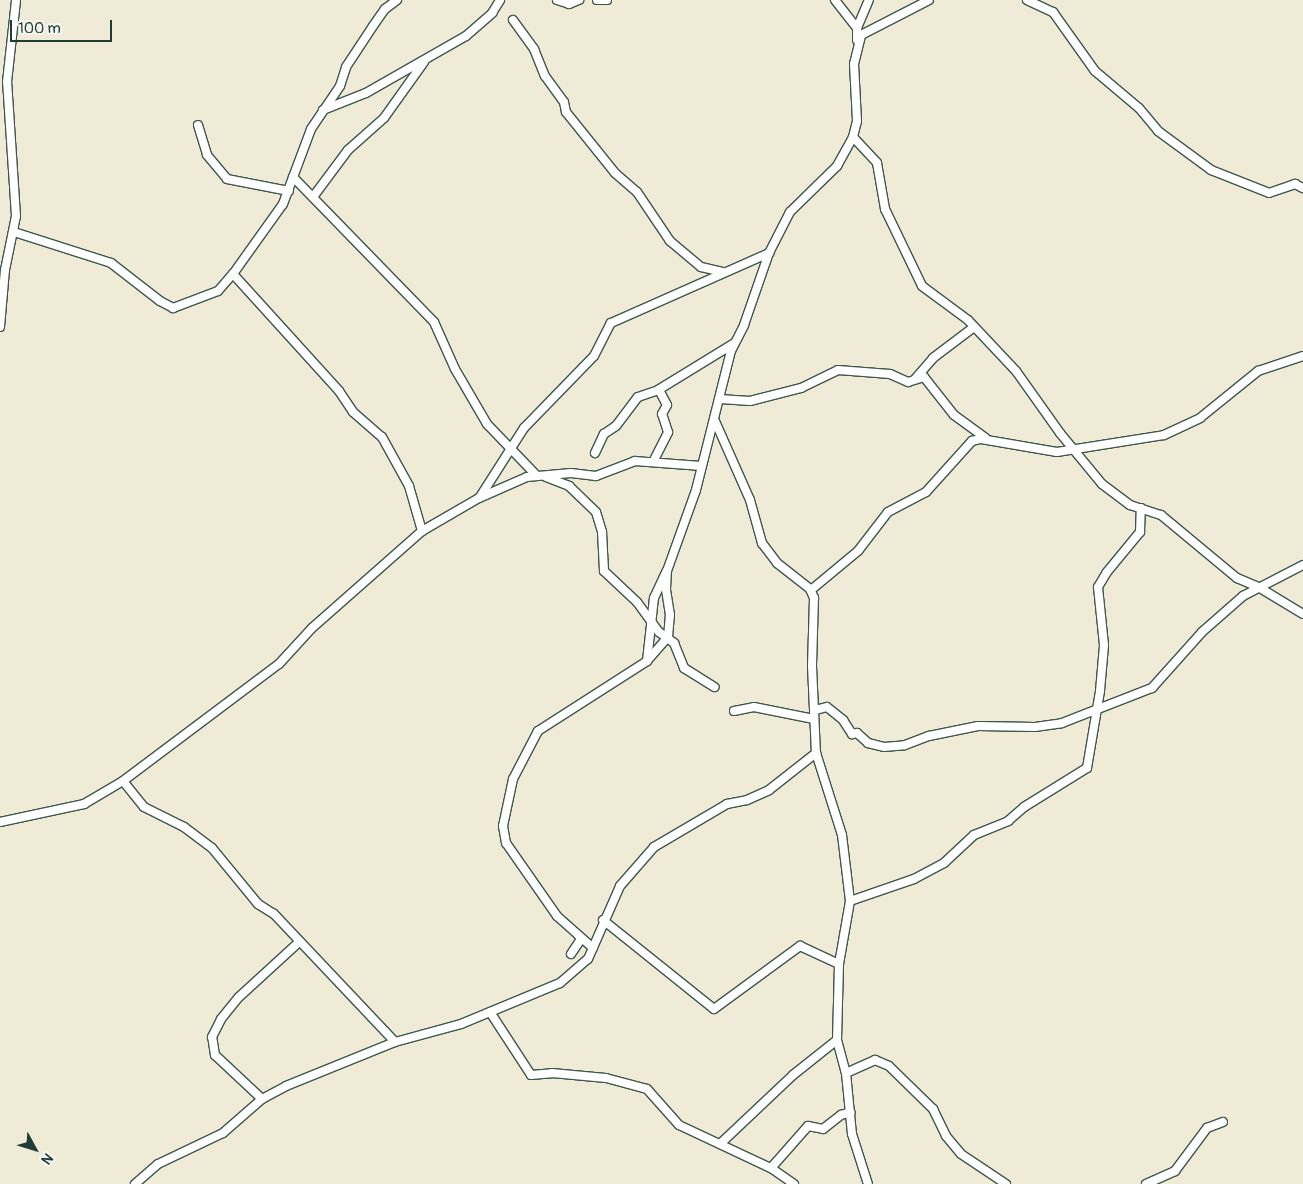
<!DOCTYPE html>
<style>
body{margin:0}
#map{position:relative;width:1303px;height:1184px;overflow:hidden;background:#f0ebd7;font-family:Pangolin,sans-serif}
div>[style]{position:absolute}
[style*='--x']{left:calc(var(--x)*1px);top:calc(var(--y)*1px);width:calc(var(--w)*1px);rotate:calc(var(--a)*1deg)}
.roads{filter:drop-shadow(1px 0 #3e574c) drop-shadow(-1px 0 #3e574c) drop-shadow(0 1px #3e574c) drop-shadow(0 -1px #3e574c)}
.street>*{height:8px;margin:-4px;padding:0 4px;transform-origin:4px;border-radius:4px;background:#fff}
span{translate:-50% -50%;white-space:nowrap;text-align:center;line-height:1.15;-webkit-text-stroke:4px #f6f6f2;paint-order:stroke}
.north{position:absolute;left:10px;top:1124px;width:50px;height:50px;-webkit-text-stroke:4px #f6f6f2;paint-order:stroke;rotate:129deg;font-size:14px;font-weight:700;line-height:20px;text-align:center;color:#1f3d34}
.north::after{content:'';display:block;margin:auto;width:18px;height:22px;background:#1f3d34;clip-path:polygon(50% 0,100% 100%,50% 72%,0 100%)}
.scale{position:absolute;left:10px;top:20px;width:102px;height:22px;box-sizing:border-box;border:2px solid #1f3d34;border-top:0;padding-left:6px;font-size:15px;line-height:18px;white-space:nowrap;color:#1f3d34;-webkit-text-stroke:4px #f6f6f2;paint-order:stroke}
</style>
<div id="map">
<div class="roads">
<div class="street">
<div style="--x:557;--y:0;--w:13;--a:18"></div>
<div style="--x:569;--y:4;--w:11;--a:-22"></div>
<div style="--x:597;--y:0;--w:10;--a:0"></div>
<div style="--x:835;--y:0;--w:36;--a:52"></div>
<div style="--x:857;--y:28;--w:12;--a:90"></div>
<div style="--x:1027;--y:0;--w:29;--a:25"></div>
<div style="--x:1053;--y:12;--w:72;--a:54.6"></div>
<div style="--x:1095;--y:71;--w:57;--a:40.1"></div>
<div style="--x:1139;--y:108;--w:30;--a:50"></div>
<div style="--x:1158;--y:131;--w:66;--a:36.3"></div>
<div style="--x:1211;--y:170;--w:62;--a:21.6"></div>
<div style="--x:1269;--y:193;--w:28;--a:-19"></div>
<div style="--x:1295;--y:184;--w:9;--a:27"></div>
<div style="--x:513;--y:20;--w:36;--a:54"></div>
<div style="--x:534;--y:49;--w:29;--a:68"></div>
<div style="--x:545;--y:76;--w:32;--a:54"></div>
<div style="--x:564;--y:102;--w:10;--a:79"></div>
<div style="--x:566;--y:112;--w:78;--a:51.2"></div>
<div style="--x:615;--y:173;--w:29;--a:41"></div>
<div style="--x:637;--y:192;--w:59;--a:56"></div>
<div style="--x:670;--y:241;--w:40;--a:40"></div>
<div style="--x:701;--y:267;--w:22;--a:13"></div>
<div style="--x:857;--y:28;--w:30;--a:-67"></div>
<div style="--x:323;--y:110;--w:46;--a:-21.6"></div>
<div style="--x:366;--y:93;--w:115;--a:-29.7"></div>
<div style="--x:466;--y:36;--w:35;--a:-41"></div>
<div style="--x:492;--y:13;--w:15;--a:-58"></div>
<div style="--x:198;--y:125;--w:31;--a:73"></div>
<div style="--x:207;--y:155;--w:31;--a:50"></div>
<div style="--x:227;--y:179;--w:63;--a:11"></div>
<div style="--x:853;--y:137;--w:35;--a:47"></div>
<div style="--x:877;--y:163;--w:47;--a:80.1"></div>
<div style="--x:885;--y:209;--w:85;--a:64.3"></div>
<div style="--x:922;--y:286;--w:57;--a:36.5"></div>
<div style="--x:968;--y:320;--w:70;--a:46.7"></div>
<div style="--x:1016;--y:371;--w:76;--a:54.6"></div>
<div style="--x:1060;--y:433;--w:66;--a:50.5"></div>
<div style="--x:1102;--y:484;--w:35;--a:37"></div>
<div style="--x:1130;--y:505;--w:33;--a:18"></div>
<div style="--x:1161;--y:515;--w:99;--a:39.7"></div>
<div style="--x:1237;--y:578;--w:25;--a:23"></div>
<div style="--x:1260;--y:588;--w:50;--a:31.2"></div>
<div style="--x:293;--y:177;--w:202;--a:45.8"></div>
<div style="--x:434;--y:322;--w:51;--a:65.9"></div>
<div style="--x:455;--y:369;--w:64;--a:59.8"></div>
<div style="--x:487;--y:424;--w:72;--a:46.1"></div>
<div style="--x:313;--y:197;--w:59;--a:-53.3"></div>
<div style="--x:348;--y:150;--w:48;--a:-41.6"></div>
<div style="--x:384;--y:118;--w:69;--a:-54.5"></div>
<div style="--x:14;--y:232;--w:102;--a:17.7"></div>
<div style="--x:111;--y:263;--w:62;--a:37.8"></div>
<div style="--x:160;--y:301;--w:15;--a:28"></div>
<div style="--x:173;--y:308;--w:48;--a:-20.7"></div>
<div style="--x:218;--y:291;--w:23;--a:-49"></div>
<div style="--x:233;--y:274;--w:86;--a:-54.5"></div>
<div style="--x:283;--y:204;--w:80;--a:-69.5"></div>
<div style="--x:311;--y:129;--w:52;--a:-56"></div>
<div style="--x:340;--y:86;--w:20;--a:-72"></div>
<div style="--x:346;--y:67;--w:49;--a:-56.6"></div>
<div style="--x:373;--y:26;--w:21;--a:-55"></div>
<div style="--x:385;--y:9;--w:15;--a:-37"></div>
<div style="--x:233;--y:274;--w:158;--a:47.8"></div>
<div style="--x:339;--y:391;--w:25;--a:56"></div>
<div style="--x:353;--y:412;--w:38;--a:41"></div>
<div style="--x:382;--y:437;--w:56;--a:61.1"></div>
<div style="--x:409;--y:486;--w:47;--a:73.9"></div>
<div style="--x:0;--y:327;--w:57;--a:-85"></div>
<div style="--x:5;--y:270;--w:55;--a:-78.5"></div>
<div style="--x:16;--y:216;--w:134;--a:-93.8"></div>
<div style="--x:7;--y:82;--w:82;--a:-83.7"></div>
<div style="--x:915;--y:379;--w:28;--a:-49"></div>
<div style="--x:933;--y:358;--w:51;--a:-37.1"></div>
<div style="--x:720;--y:399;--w:30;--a:4"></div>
<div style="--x:750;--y:401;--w:53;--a:-14.3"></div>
<div style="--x:801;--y:388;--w:41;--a:-25.9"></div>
<div style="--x:838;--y:370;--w:52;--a:4.4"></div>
<div style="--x:890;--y:374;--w:20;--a:24"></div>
<div style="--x:908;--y:382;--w:17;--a:-17"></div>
<div style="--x:924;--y:377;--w:48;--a:51.7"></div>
<div style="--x:954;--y:415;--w:39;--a:36"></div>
<div style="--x:715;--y:421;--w:86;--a:66.1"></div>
<div style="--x:750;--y:500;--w:45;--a:74.4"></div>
<div style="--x:762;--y:543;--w:25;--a:53"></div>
<div style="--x:777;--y:563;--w:42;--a:38.2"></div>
<div style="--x:810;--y:589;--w:10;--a:66"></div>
<div style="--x:814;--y:598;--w:68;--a:91.7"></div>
<div style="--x:812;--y:666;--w:87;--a:87.4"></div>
<div style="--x:816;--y:753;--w:86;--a:72.4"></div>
<div style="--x:842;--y:835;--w:66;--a:83.1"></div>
<div style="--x:850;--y:901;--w:64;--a:99.9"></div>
<div style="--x:839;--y:964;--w:76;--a:91.5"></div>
<div style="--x:837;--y:1040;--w:34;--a:75"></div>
<div style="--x:846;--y:1073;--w:61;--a:84.4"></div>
<div style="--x:852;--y:1134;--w:52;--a:72.3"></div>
<div style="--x:595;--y:453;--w:21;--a:-65"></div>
<div style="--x:604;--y:434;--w:14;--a:-34"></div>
<div style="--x:616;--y:426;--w:36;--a:-53"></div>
<div style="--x:638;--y:397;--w:21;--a:-19"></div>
<div style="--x:658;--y:390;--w:88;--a:-31.5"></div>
<div style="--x:654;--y:460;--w:31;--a:-63"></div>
<div style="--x:668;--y:432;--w:19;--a:-108"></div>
<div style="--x:662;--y:414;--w:10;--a:-61"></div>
<div style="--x:667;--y:405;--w:17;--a:-118"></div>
<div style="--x:546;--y:477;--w:25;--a:21"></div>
<div style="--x:569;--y:486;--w:37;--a:44"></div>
<div style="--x:596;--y:512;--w:21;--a:73"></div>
<div style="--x:602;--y:532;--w:39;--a:87"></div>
<div style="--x:604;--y:571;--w:45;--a:43.2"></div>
<div style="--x:637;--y:602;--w:37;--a:54"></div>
<div style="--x:659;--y:632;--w:19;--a:36"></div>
<div style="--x:674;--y:643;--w:27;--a:68"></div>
<div style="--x:684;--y:668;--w:36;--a:32"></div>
<div style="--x:480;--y:497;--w:82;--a:-57.5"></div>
<div style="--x:524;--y:428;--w:100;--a:-45.8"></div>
<div style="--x:594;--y:356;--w:37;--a:-63"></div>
<div style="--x:611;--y:323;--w:173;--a:-23.9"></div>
<div style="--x:811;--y:590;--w:61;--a:-39.7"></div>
<div style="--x:858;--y:551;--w:49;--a:-52.4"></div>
<div style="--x:888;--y:512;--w:43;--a:-27.8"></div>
<div style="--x:926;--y:492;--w:69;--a:-48"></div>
<div style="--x:972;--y:441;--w:9;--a:-13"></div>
<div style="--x:981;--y:439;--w:77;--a:9.7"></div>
<div style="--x:1057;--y:452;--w:108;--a:-9"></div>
<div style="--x:1164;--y:435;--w:40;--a:-25"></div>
<div style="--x:1200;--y:418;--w:75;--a:-39"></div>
<div style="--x:1258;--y:371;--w:47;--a:-18.4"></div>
<div style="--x:647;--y:661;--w:63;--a:-83.7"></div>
<div style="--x:654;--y:598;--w:29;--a:-65"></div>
<div style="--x:815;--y:710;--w:12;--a:-14"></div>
<div style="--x:827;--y:707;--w:21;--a:39"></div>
<div style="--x:843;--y:720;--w:17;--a:57"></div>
<div style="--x:852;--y:734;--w:5;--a:-11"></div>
<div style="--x:857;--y:733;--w:15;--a:42"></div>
<div style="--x:868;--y:743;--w:16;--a:14"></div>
<div style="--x:884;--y:747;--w:21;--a:-5"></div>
<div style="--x:905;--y:745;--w:26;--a:-21"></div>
<div style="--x:929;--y:736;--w:50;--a:-11.5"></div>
<div style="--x:978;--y:726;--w:57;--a:1"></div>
<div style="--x:1035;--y:727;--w:27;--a:-8"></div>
<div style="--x:1062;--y:723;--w:97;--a:-21.3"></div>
<div style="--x:1152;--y:688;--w:75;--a:-48.2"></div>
<div style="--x:1202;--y:632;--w:55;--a:-41.3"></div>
<div style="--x:1243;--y:596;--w:68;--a:-27.3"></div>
<div style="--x:734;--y:711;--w:20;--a:-11"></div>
<div style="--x:754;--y:707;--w:61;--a:11.3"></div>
<div style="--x:123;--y:781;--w:33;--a:51"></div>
<div style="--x:144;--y:807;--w:45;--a:26.6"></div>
<div style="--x:184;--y:827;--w:35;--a:37"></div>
<div style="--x:212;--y:848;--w:72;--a:50.6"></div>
<div style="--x:258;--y:904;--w:19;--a:32"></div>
<div style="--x:274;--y:914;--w:176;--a:46.6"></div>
<div style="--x:0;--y:822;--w:86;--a:-12.1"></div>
<div style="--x:84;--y:804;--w:45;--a:-30.5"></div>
<div style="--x:123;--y:781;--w:195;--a:-36.9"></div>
<div style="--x:279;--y:664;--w:49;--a:-47.5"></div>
<div style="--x:312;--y:628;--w:147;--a:-41.4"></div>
<div style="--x:422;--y:531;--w:66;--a:-30.1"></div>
<div style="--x:479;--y:498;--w:52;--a:-23.6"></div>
<div style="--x:527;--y:477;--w:44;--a:-5.2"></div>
<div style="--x:571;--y:473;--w:25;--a:7"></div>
<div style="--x:596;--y:476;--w:42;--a:-21"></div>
<div style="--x:635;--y:461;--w:66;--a:4.3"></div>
<div style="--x:850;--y:901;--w:68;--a:-19"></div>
<div style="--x:914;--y:879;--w:34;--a:-28"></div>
<div style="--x:944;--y:863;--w:41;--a:-43"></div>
<div style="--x:974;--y:835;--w:37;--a:-22"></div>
<div style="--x:1008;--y:821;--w:21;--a:-41"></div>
<div style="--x:1024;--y:807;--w:74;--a:-31.8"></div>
<div style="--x:1087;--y:768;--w:78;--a:-80.4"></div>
<div style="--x:1100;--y:691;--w:46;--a:-85"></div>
<div style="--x:1104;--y:645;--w:58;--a:-95.9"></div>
<div style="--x:1098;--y:587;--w:17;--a:-59"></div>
<div style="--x:1107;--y:572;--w:52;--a:-50.5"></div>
<div style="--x:1140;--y:532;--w:24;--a:-88"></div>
<div style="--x:603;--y:920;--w:142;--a:38.7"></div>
<div style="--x:714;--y:1009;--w:107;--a:-36.2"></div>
<div style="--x:800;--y:946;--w:43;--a:24.8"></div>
<div style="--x:593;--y:948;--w:48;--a:-138.4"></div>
<div style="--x:557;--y:916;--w:89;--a:-124.9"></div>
<div style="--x:506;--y:843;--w:17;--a:-100"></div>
<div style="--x:503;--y:826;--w:48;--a:-78"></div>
<div style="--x:513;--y:779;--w:54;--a:-62.5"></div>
<div style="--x:538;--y:731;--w:130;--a:-32.7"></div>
<div style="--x:647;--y:661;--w:32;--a:-49"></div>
<div style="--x:668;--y:637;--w:22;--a:-85"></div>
<div style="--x:670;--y:615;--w:26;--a:-99"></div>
<div style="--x:666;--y:589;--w:18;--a:-87"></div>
<div style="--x:667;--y:571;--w:86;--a:-70.3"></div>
<div style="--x:696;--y:490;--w:143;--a:-75.9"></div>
<div style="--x:731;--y:351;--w:29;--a:-63"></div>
<div style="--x:744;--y:325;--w:76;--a:-70.9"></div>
<div style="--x:769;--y:253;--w:46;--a:-62.9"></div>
<div style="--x:790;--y:212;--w:66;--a:-44.4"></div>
<div style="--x:837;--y:166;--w:33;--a:-61"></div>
<div style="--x:853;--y:137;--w:16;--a:-76"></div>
<div style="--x:857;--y:121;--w:57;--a:-93"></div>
<div style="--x:854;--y:64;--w:30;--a:-76"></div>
<div style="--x:861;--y:35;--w:76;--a:-27.2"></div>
<div style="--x:571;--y:954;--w:18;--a:-56"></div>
<div style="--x:581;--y:939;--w:4;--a:-124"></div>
<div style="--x:490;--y:1012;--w:75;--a:56.9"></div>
<div style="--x:531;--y:1075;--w:21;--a:-5"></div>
<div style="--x:552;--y:1073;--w:54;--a:5.3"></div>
<div style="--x:606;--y:1078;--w:42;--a:15"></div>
<div style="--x:647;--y:1089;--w:48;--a:48.4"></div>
<div style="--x:679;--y:1125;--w:102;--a:25.1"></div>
<div style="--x:771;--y:1168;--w:28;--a:35"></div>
<div style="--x:846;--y:1073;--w:32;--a:-24"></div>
<div style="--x:875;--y:1060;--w:15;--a:23"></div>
<div style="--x:889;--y:1066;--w:62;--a:44.3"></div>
<div style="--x:933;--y:1109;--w:30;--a:64"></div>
<div style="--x:946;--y:1136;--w:23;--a:50"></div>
<div style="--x:961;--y:1154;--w:54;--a:33.7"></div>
<div style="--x:262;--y:1099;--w:64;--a:-136.9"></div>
<div style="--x:215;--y:1055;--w:18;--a:-99"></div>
<div style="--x:212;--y:1037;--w:20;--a:-63"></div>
<div style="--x:221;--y:1019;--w:28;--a:-51"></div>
<div style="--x:239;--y:997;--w:80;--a:-42.5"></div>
<div style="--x:720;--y:1144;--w:100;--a:-43.4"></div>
<div style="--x:793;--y:1075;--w:56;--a:-38.5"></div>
<div style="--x:771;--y:1168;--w:56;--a:-48.6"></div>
<div style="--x:808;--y:1126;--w:15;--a:11"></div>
<div style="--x:823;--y:1129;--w:23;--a:-38"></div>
<div style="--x:841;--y:1115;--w:10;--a:-17"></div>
<div style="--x:135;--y:1184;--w:30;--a:-41"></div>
<div style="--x:158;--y:1164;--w:72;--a:-25.5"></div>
<div style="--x:223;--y:1133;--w:52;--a:-41.1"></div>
<div style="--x:262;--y:1099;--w:27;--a:-28"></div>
<div style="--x:286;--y:1086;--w:118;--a:-22"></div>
<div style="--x:395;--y:1042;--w:68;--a:-15.3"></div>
<div style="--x:461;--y:1024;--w:107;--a:-22.5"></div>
<div style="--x:560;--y:983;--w:37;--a:-41"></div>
<div style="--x:588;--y:959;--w:80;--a:-66.3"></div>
<div style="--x:620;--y:886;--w:52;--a:-48.9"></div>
<div style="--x:654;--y:847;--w:85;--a:-30.5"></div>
<div style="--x:727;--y:804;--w:20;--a:-11"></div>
<div style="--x:747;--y:800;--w:24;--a:-24"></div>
<div style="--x:769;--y:790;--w:60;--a:-38.2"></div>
<div style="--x:1146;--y:1184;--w:32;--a:-24"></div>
<div style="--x:1175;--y:1171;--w:54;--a:-53.3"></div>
<div style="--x:1207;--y:1128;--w:17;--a:-21"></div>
</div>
</div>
<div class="north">N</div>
<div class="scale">100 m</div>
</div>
